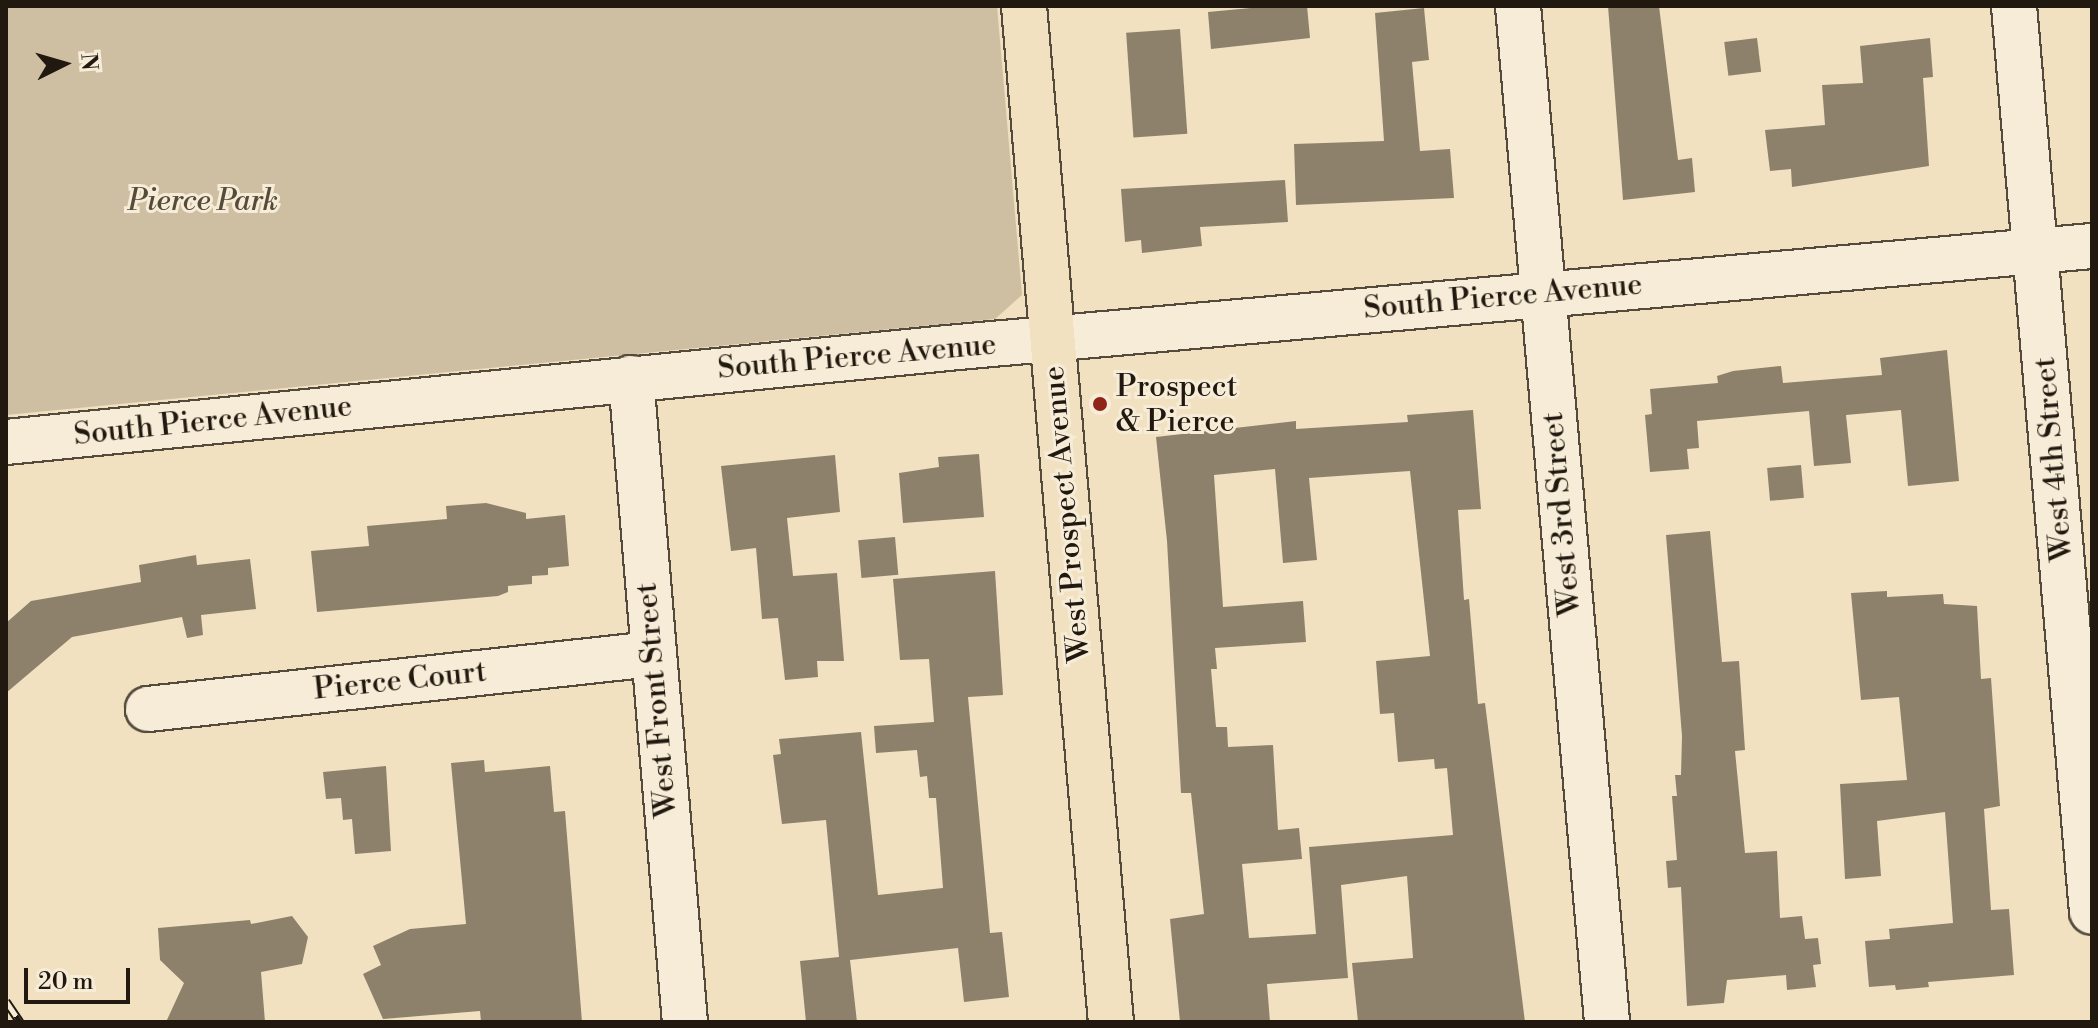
<!DOCTYPE html>
<style>
body{margin:0}
#map{position:relative;width:2098px;height:1028px;overflow:hidden;background:#f1e1c1;font-family:"Libre Bodoni",serif}
div>[style]{position:absolute}
[style*='--x']{left:calc(var(--x)*1px);top:calc(var(--y)*1px);width:calc(var(--w)*1px);rotate:calc(var(--a)*1deg)}
.green>*{inset:0;background:#cebfa3}
.building>*{inset:0;background:#8d816c;transform-origin:0 0}
.roads{filter:drop-shadow(2px 0 #554b3c) drop-shadow(-2px 0 #554b3c) drop-shadow(0 2px #554b3c) drop-shadow(0 -2px #554b3c)}
.minor>*{height:44px;margin:-22px;padding:0 22px;transform-origin:22px;border-radius:22px;background:#f6ecd7}
.major>*{height:44px;margin:-22px;padding:0 22px;transform-origin:22px;border-radius:22px;background:#f1e1c1}
.rail>*{height:9px;margin-top:-4.5px;transform-origin:0;background:repeating-linear-gradient(90deg,#f6ecd7 0 18px,#21190f 0 36px);box-sizing:border-box;border-block:2px solid #21190f}
.dots>*{width:22px;height:22px;translate:-50% -50%;box-sizing:border-box;border:4px solid #f6ecd7;border-radius:50%}
span{translate:-50% -50%;white-space:nowrap;text-align:center;line-height:1.15;-webkit-text-stroke:6px #f6ecd7;paint-order:stroke}
.park-label{font-size:30px;color:#554b3b;font-style:italic}
.street-label{font-size:30px;color:#21190f}
.poi-label{font-size:30px;color:#21190f}
.left{translate:0 -50%;text-align:left}
.frame{position:absolute;inset:0;border:8px solid #21190f;pointer-events:none}
.north{position:absolute;left:24px;top:24px;width:80px;height:80px;-webkit-text-stroke:6px #f6ecd7;paint-order:stroke;rotate:85deg;font-size:22px;font-weight:700;line-height:32px;text-align:center;color:#21190f}
.north::after{content:'';display:block;margin:auto;width:28px;height:36px;background:#21190f;clip-path:polygon(50% 0,100% 100%,50% 72%,0 100%)}
.scale{position:absolute;left:24px;top:968px;width:106px;height:36px;box-sizing:border-box;border:4px solid #21190f;border-top:0;padding-left:10px;font-size:24px;line-height:28px;white-space:nowrap;color:#21190f;-webkit-text-stroke:6px #f6ecd7;paint-order:stroke}
</style>
<div id="map">
<div class="green">
<div style="clip-path:polygon(6px 6px,997px 6px,1022px 295px,995px 319px,6px 415px)"></div>
</div>
<div class="building">
<div style="clip-path:polygon(1273px 6px,1307px 6px,1310px 38px,1211px 49px,1208px 12px)"></div>
<div style="clip-path:polygon(1608px 6px,1659px 6px,1678px 160px,1692px 158px,1695px 192px,1623px 200px)"></div>
<div style="clip-path:polygon(1424px 8px,1429px 60px,1412px 62px,1420px 151px,1450px 149px,1454px 198px,1296px 205px,1294px 144px,1384px 141px,1375px 13px)"></div>
<div style="left:1180px;top:29px;width:105px;height:54px;rotate:86deg"></div>
<div style="left:1757px;top:38px;width:34px;height:33px;rotate:83deg"></div>
<div style="clip-path:polygon(1930px 38px,1933px 77px,1923px 78px,1929px 166px,1792px 187px,1791px 169px,1770px 171px,1765px 130px,1825px 125px,1822px 85px,1863px 83px,1860px 46px)"></div>
<div style="clip-path:polygon(1285px 180px,1288px 222px,1200px 227px,1202px 246px,1142px 253px,1141px 240px,1125px 242px,1121px 189px)"></div>
<div style="clip-path:polygon(1947px 350px,1959px 481px,1908px 486px,1901px 410px,1846px 415px,1851px 463px,1814px 466px,1809px 411px,1697px 421px,1699px 448px,1687px 449px,1689px 469px,1650px 472px,1645px 415px,1652px 414px,1650px 389px,1718px 383px,1717px 376px,1733px 371px,1781px 366px,1783px 383px,1882px 375px,1880px 358px)"></div>
<div style="clip-path:polygon(evenodd,1473px 410px,1481px 509px,1458px 510px,1464px 600px,1469px 599px,1478px 704px,1485px 703px,1525px 1022px,1358px 1022px,1352px 963px,1413px 958px,1407px 876px,1341px 885px,1348px 978px,1267px 984px,1270px 1022px,1180px 1022px,1170px 919px,1204px 914px,1191px 793px,1181px 793px,1167px 541px,1156px 437px,1296px 421px,1296px 429px,1408px 422px,1407px 415px,1473px 410px,1275px 469px,1283px 563px,1317px 560px,1309px 478px,1410px 471px,1430px 656px,1376px 661px,1380px 714px,1394px 713px,1398px 762px,1434px 759px,1435px 769px,1447px 768px,1453px 835px,1309px 847px,1316px 934px,1249px 938px,1242px 864px,1302px 859px,1299px 828px,1278px 830px,1273px 745px,1228px 747px,1227px 727px,1216px 727px,1211px 669px,1217px 669px,1215px 648px,1306px 642px,1303px 601px,1223px 607px,1214px 475px,1275px 469px)"></div>
<div style="clip-path:polygon(979px 454px,984px 517px,903px 523px,899px 473px,939px 467px,938px 457px)"></div>
<div style="clip-path:polygon(835px 455px,840px 512px,787px 518px,793px 576px,837px 573px,844px 661px,817px 661px,818px 677px,785px 680px,778px 618px,762px 619px,756px 548px,731px 551px,721px 466px)"></div>
<div style="left:1801px;top:465px;width:33px;height:34px;rotate:85deg"></div>
<div style="clip-path:polygon(486px 503px,526px 513px,526px 519px,565px 515px,569px 566px,548px 568px,548px 575px,532px 576px,532px 584px,508px 586px,508px 592px,498px 596px,317px 612px,311px 551px,369px 546px,367px 526px,447px 519px,446px 506px)"></div>
<div style="clip-path:polygon(1710px 531px,1722px 662px,1739px 661px,1745px 750px,1735px 751px,1745px 853px,1777px 851px,1780px 918px,1802px 916px,1805px 939px,1818px 938px,1821px 964px,1813px 965px,1816px 987px,1787px 990px,1786px 975px,1727px 980px,1724px 1003px,1687px 1006px,1681px 887px,1668px 888px,1666px 861px,1677px 860px,1672px 796px,1677px 796px,1675px 775px,1681px 775px,1682px 736px,1666px 535px)"></div>
<div style="left:895px;top:537px;width:38px;height:37px;rotate:85deg"></div>
<div style="clip-path:polygon(196px 555px,197px 565px,250px 559px,256px 609px,201px 615px,203px 635px,187px 638px,182px 617px,72px 637px,6px 693px,6px 623px,31px 601px,141px 582px,139px 565px)"></div>
<div style="clip-path:polygon(995px 571px,1003px 695px,968px 697px,990px 933px,1002px 932px,1009px 997px,964px 1002px,958px 948px,850px 960px,857px 1022px,806px 1022px,800px 961px,839px 957px,826px 820px,782px 824px,773px 755px,781px 754px,779px 739px,861px 732px,878px 895px,943px 888px,936px 798px,929px 798px,927px 776px,920px 777px,917px 750px,876px 753px,874px 726px,934px 722px,929px 659px,900px 660px,893px 579px)"></div>
<div style="clip-path:polygon(1887px 591px,1887px 597px,1943px 594px,1944px 604px,1977px 606px,1981px 679px,1991px 678px,2000px 806px,1984px 809px,1991px 910px,2009px 909px,2014px 975px,1928px 982px,1929px 987px,1896px 990px,1895px 985px,1869px 987px,1865px 941px,1890px 939px,1889px 929px,1953px 923px,1945px 812px,1877px 821px,1881px 876px,1845px 879px,1840px 784px,1907px 780px,1899px 697px,1861px 700px,1851px 593px)"></div>
<div style="clip-path:polygon(484px 760px,485px 772px,550px 766px,554px 812px,565px 811px,582px 1022px,481px 1022px,480px 1011px,383px 1019px,363px 974px,381px 965px,373px 946px,410px 929px,466px 924px,451px 763px)"></div>
<div style="clip-path:polygon(386px 766px,391px 851px,355px 854px,352px 819px,343px 820px,341px 798px,326px 799px,323px 772px)"></div>
<div style="clip-path:polygon(292px 916px,308px 937px,302px 964px,261px 972px,265px 1022px,166px 1022px,184px 983px,160px 960px,158px 928px,250px 920px,251px 924px)"></div>
</div>
<div class="roads">
<div class="minor">
<div style="--x:1518;--y:6;--w:1020;--a:84.99"></div>
<div style="--x:2014;--y:6;--w:909;--a:85.08"></div>
<div style="--x:631;--y:378;--w:646;--a:85.21"></div>
<div style="--x:6;--y:442;--w:946;--a:-5.7"></div>
<div style="--x:947;--y:348;--w:1150;--a:-5.09"></div>
<div style="--x:148;--y:709;--w:508;--a:-6.22"></div>
</div>
<div class="major">
<div style="--x:1024;--y:6;--w:1020;--a:85.11"></div>
</div>
</div>
<div class="rail">
<div style="--x:6;--y:1001;--w:25;--a:56"></div>
</div>
<div class="dots">
<div style="left:1100px;top:404px;background:#8f2418"></div>
</div>
<div class="park-label">
<span style="left:203px;top:201px">Pierce Park</span>
</div>
<div class="street-label">
<span style="left:1503px;top:297px;rotate:-5deg">South Pierce Avenue</span>
<span style="left:857px;top:357px;rotate:-5deg">South Pierce Avenue</span>
<span style="left:213px;top:421px;rotate:-6deg">South Pierce Avenue</span>
<span style="left:2054px;top:459px;rotate:-95deg">West 4th Street</span>
<span style="left:1067px;top:514px;rotate:-95deg">West Prospect Avenue</span>
<span style="left:1562px;top:514px;rotate:-95deg">West 3rd Street</span>
<span style="left:400px;top:681px;rotate:-6deg">Pierce Court</span>
<span style="left:657px;top:700px;rotate:-95deg">West Front Street</span>
</div>
<div class="poi-label">
<span class="left" style="left:1116px;top:404px">Prospect<br>&amp; Pierce</span>
</div>
<div class="frame"></div>
<div class="north">N</div>
<div class="scale">20 m</div>
</div>
